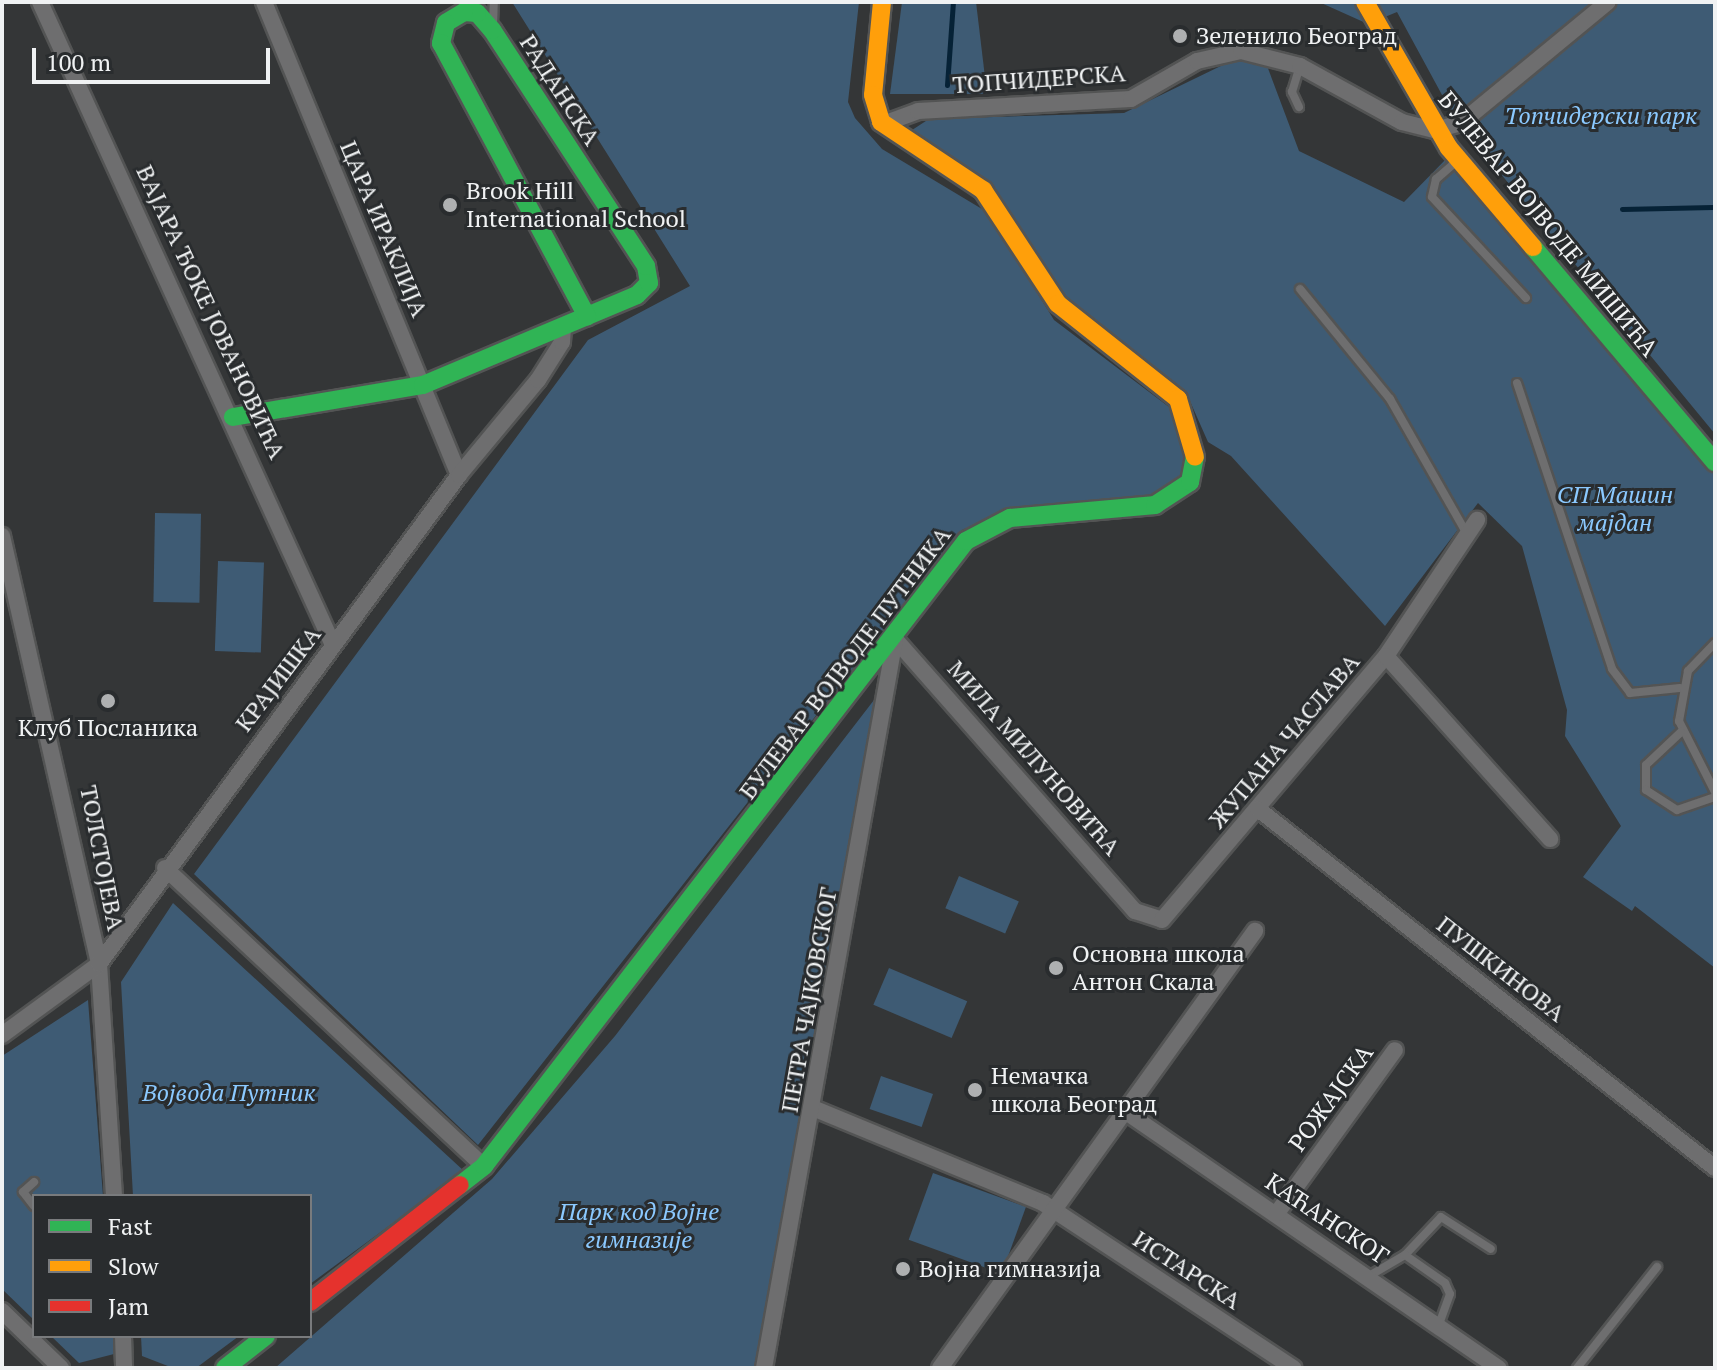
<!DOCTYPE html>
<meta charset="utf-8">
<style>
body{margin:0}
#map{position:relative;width:1717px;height:1370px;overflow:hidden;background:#343637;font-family:"PT Serif",serif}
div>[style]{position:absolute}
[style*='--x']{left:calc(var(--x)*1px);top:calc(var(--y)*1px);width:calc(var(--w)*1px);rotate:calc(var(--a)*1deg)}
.green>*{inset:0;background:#3e5b74;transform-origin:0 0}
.stream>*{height:5px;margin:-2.5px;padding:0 2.5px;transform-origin:2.5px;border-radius:2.5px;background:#062236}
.roads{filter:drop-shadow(2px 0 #535454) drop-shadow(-2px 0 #535454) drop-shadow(0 2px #535454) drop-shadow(0 -2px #535454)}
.lane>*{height:8px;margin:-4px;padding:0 4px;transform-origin:4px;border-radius:4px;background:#6e6e6f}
.street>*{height:16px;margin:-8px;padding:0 8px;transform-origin:8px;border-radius:8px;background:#6e6e6f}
.fast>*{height:18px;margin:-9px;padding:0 9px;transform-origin:9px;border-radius:9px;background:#30b455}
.slow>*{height:18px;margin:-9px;padding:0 9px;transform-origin:9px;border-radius:9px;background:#ff9f0a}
.jam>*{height:18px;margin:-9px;padding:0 9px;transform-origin:9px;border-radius:9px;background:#e5322d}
.dots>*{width:22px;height:22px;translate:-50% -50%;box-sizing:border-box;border:4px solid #292c2e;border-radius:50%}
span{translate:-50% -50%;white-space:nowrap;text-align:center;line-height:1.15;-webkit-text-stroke:6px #292c2e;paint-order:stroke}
.poi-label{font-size:24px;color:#f0f2f3}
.left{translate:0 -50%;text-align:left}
.street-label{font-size:24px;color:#f0f2f3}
.park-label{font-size:24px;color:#8bc9ff;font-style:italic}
.frame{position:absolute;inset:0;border:4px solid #f0f2f3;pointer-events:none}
.legend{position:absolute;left:32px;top:1194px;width:280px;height:144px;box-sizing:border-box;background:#292c2e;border:2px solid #797b7d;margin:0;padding:10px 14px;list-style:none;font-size:24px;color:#f0f2f3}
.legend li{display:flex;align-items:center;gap:16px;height:40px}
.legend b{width:40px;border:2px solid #797b7d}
.scale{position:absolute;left:32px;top:48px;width:238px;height:36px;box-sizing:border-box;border:4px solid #f0f2f3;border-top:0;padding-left:10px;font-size:24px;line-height:28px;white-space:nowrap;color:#f0f2f3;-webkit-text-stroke:6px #292c2e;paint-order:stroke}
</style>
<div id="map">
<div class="green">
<div style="clip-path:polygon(512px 2px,859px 2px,848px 102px,855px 118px,882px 149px,987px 212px,1054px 320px,1169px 407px,1185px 440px,1185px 472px,1165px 495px,999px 514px,962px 530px,478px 1145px,194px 874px,588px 340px,690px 286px)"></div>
<div style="clip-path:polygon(902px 2px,976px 2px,987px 94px,890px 94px)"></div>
<div style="clip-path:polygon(1319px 2px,1715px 2px,1715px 434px,1454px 117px,1397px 12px,1368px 24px)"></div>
<div style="clip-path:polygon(1231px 61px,1266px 63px,1299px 151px,1404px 202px,1447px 158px,1715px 474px,1715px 968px,1635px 906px,1632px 911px,1583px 877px,1621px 826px,1565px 736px,1567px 710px,1522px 546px,1478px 503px,1385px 626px,1231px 456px,1208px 442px,1189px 399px,1057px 294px,1008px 208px,909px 132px,929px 119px,1124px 113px)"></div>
<div style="left:155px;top:513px;width:46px;height:89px;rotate:1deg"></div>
<div style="left:218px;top:561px;width:46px;height:90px;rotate:2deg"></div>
<div style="clip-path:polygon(874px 700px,880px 703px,755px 1368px,275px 1368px,492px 1179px,615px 1036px)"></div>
<div style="left:959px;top:876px;width:65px;height:35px;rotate:23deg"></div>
<div style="clip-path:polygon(173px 903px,464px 1171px,310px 1284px,310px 1196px,133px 1196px,121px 982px)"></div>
<div style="left:889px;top:968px;width:85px;height:40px;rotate:23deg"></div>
<div style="clip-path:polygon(88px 1000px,103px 1196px,34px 1196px,34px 1320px,2px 1289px,2px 1056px)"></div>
<div style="left:881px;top:1076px;width:55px;height:35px;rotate:19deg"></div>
<div style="left:933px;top:1173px;width:99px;height:71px;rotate:20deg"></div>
<div style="clip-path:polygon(51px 1336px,113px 1336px,114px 1354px,79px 1363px)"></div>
<div style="clip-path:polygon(141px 1336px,239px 1336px,196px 1368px,173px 1368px,142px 1356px)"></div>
</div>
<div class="stream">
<div style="--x:947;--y:85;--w:83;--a:-85.9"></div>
<div style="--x:1622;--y:209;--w:91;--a:-1.3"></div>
</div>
<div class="roads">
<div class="lane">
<div style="--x:493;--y:25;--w:23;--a:-88"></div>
<div style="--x:1299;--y:107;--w:17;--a:-115"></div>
<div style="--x:1292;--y:92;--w:27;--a:-73"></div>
<div style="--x:1457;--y:161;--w:28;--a:139"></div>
<div style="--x:1436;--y:179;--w:18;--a:103"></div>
<div style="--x:1432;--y:197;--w:138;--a:47.1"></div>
<div style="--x:1300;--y:289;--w:142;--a:50.7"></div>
<div style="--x:1390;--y:399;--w:155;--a:60.3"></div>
<div style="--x:1517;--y:383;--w:301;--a:71.6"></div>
<div style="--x:1612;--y:669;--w:30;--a:53"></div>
<div style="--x:1630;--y:693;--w:50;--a:-5.7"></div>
<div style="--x:1715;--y:643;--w:39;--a:134"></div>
<div style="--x:1688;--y:671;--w:51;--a:100.2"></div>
<div style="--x:1679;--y:721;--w:80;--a:63.1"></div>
<div style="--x:1681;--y:732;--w:48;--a:136.7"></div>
<div style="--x:1646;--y:765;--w:25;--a:90"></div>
<div style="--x:1646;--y:790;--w:37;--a:33"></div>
<div style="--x:1677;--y:810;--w:40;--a:-18.9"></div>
<div style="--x:34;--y:1206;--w:18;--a:-128"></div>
<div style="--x:23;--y:1192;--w:15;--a:-42"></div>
<div style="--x:1405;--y:1255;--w:52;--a:-46.5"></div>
<div style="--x:1441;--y:1217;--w:59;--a:32.6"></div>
<div style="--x:1369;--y:1276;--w:42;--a:-30.3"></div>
<div style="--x:1405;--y:1255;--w:49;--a:35"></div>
<div style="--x:1445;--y:1283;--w:12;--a:66"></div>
<div style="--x:1450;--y:1294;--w:33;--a:110"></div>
<div style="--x:1577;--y:1368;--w:129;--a:-51.6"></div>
</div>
<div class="street">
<div style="--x:40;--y:2;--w:707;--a:65.5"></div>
<div style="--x:264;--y:2;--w:512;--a:67.6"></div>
<div style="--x:883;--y:124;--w:37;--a:-20"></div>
<div style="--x:918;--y:111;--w:213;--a:-3.2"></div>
<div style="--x:1131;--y:99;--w:76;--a:-29.9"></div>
<div style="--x:1197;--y:61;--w:45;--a:-12.8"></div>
<div style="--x:1241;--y:51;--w:61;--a:14.3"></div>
<div style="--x:1300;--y:66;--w:116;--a:28.8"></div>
<div style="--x:1402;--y:122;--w:34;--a:14"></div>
<div style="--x:1435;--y:130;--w:27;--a:-15"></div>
<div style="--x:1461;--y:123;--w:190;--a:-39.5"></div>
<div style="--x:2;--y:536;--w:439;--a:77.2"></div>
<div style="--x:99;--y:964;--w:232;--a:86.3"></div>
<div style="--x:895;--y:639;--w:363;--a:48.6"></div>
<div style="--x:1135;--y:911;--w:28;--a:18"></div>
<div style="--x:1162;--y:920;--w:346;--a:-49.7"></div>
<div style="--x:1386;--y:656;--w:164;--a:-56.2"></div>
<div style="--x:1386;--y:656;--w:246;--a:48.1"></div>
<div style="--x:1258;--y:809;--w:581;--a:38.15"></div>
<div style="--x:165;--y:868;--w:437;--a:43.1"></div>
<div style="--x:2;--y:1035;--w:120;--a:-36.2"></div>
<div style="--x:99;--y:964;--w:607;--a:-53.64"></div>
<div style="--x:459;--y:475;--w:124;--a:-50.3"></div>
<div style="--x:538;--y:380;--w:45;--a:-57.7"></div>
<div style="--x:562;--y:342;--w:15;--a:-86"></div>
<div style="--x:815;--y:1109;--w:247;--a:22.4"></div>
<div style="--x:1043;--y:1203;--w:300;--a:33.4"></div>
<div style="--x:1126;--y:1112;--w:452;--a:34.5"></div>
<div style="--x:1277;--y:1213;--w:201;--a:-54.1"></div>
<div style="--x:2;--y:1311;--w:82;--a:44"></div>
<div style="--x:123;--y:1336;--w:32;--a:88"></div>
<div style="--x:764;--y:1368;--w:741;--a:-79.81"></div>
<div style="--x:940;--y:1368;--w:539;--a:-54.22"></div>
</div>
<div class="fast">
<div style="--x:1533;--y:247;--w:282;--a:49.8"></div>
<div style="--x:233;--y:417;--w:193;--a:-9.6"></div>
<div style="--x:423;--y:385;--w:232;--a:-22.8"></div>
<div style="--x:637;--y:295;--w:17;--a:-45"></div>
<div style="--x:649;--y:283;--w:17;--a:-100"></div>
<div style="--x:646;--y:266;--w:282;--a:-123.1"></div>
<div style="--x:492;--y:30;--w:23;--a:-131"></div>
<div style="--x:477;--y:13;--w:13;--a:-176"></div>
<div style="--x:464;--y:12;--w:21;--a:149"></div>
<div style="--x:446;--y:23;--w:21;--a:104"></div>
<div style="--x:441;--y:43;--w:310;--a:61.9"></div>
<div style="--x:460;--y:1185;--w:31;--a:-38"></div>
<div style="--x:484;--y:1166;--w:789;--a:-52.36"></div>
<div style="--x:966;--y:541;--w:50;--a:-27.6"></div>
<div style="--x:1010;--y:518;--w:146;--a:-5.1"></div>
<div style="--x:1155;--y:505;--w:42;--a:-33.3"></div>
<div style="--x:1190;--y:482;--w:25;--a:-79"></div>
<div style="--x:225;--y:1368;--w:52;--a:-38"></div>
</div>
<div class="slow">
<div style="--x:882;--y:2;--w:93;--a:95.5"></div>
<div style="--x:873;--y:95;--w:28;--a:73"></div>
<div style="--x:881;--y:122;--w:123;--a:33.7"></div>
<div style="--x:983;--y:190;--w:136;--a:56.7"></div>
<div style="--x:1058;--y:304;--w:153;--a:38.4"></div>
<div style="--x:1178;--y:399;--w:60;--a:73.7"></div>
<div style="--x:1365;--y:2;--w:168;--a:60.1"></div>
<div style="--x:1449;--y:148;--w:130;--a:49.7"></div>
</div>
<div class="jam">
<div style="--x:310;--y:1302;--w:190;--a:-38"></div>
</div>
</div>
<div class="dots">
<div style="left:1180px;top:36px;background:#aeb0b1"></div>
<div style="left:450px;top:205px;background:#aeb0b1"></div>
<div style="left:108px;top:701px;background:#aeb0b1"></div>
<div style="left:1056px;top:968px;background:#aeb0b1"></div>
<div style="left:975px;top:1090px;background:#aeb0b1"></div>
<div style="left:903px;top:1269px;background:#aeb0b1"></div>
</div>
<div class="poi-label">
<span class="left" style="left:1196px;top:36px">Зеленило Београд</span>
<span class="left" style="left:466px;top:205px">Brook Hill<br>International School</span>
<span style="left:108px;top:728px">Клуб Посланика</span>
<span class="left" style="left:1072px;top:968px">Основна школа<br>Антон Скала</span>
<span class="left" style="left:991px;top:1090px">Немачка<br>школа Београд</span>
<span class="left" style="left:919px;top:1269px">Војна гимназија</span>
</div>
<div class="street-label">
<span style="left:1039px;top:79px;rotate:-4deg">ТОПЧИДЕРСКА</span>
<span style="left:560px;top:90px;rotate:57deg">РАДАНСКА</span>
<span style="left:1548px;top:224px;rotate:51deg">БУЛЕВАР ВОЈВОДЕ МИШИЋА</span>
<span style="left:384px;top:229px;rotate:67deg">ЦАРА ИРАКЛИЈА</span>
<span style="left:211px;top:312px;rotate:65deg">ВАЈАРА ЂОКЕ ЈОВАНОВИЋА</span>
<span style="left:845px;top:663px;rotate:-53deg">БУЛЕВАР ВОЈВОДЕ ПУТНИКА</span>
<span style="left:278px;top:679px;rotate:-53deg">КРАЈИШКА</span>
<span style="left:1284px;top:741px;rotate:-50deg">ЖУПАНА ЧАСЛАВА</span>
<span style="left:1034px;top:758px;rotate:49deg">МИЛА МИЛУНОВИЋА</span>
<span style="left:102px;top:858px;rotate:79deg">ТОЛСТОЈЕВА</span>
<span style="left:1501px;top:969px;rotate:38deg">ПУШКИНОВА</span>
<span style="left:809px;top:1000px;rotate:-80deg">ПЕТРА ЧАЈКОВСКОГ</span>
<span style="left:1331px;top:1098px;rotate:-54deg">РОЖАЈСКА</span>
<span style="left:1327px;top:1219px;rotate:34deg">КАЋАНСКОГ</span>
<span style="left:1187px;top:1270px;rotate:33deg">ИСТАРСКА</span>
</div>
<div class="park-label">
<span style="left:1601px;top:116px">Топчидерски парк</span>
<span style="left:1615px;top:509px">СП Машин<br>мајдан</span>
<span style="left:229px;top:1093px">Војвода Путник</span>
<span style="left:639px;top:1226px">Парк код Војне<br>гимназије</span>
</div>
<div class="frame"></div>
<ul class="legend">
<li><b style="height:10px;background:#30b455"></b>Fast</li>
<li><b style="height:10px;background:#ff9f0a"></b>Slow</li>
<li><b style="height:10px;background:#e5322d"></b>Jam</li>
</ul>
<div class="scale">100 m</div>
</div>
